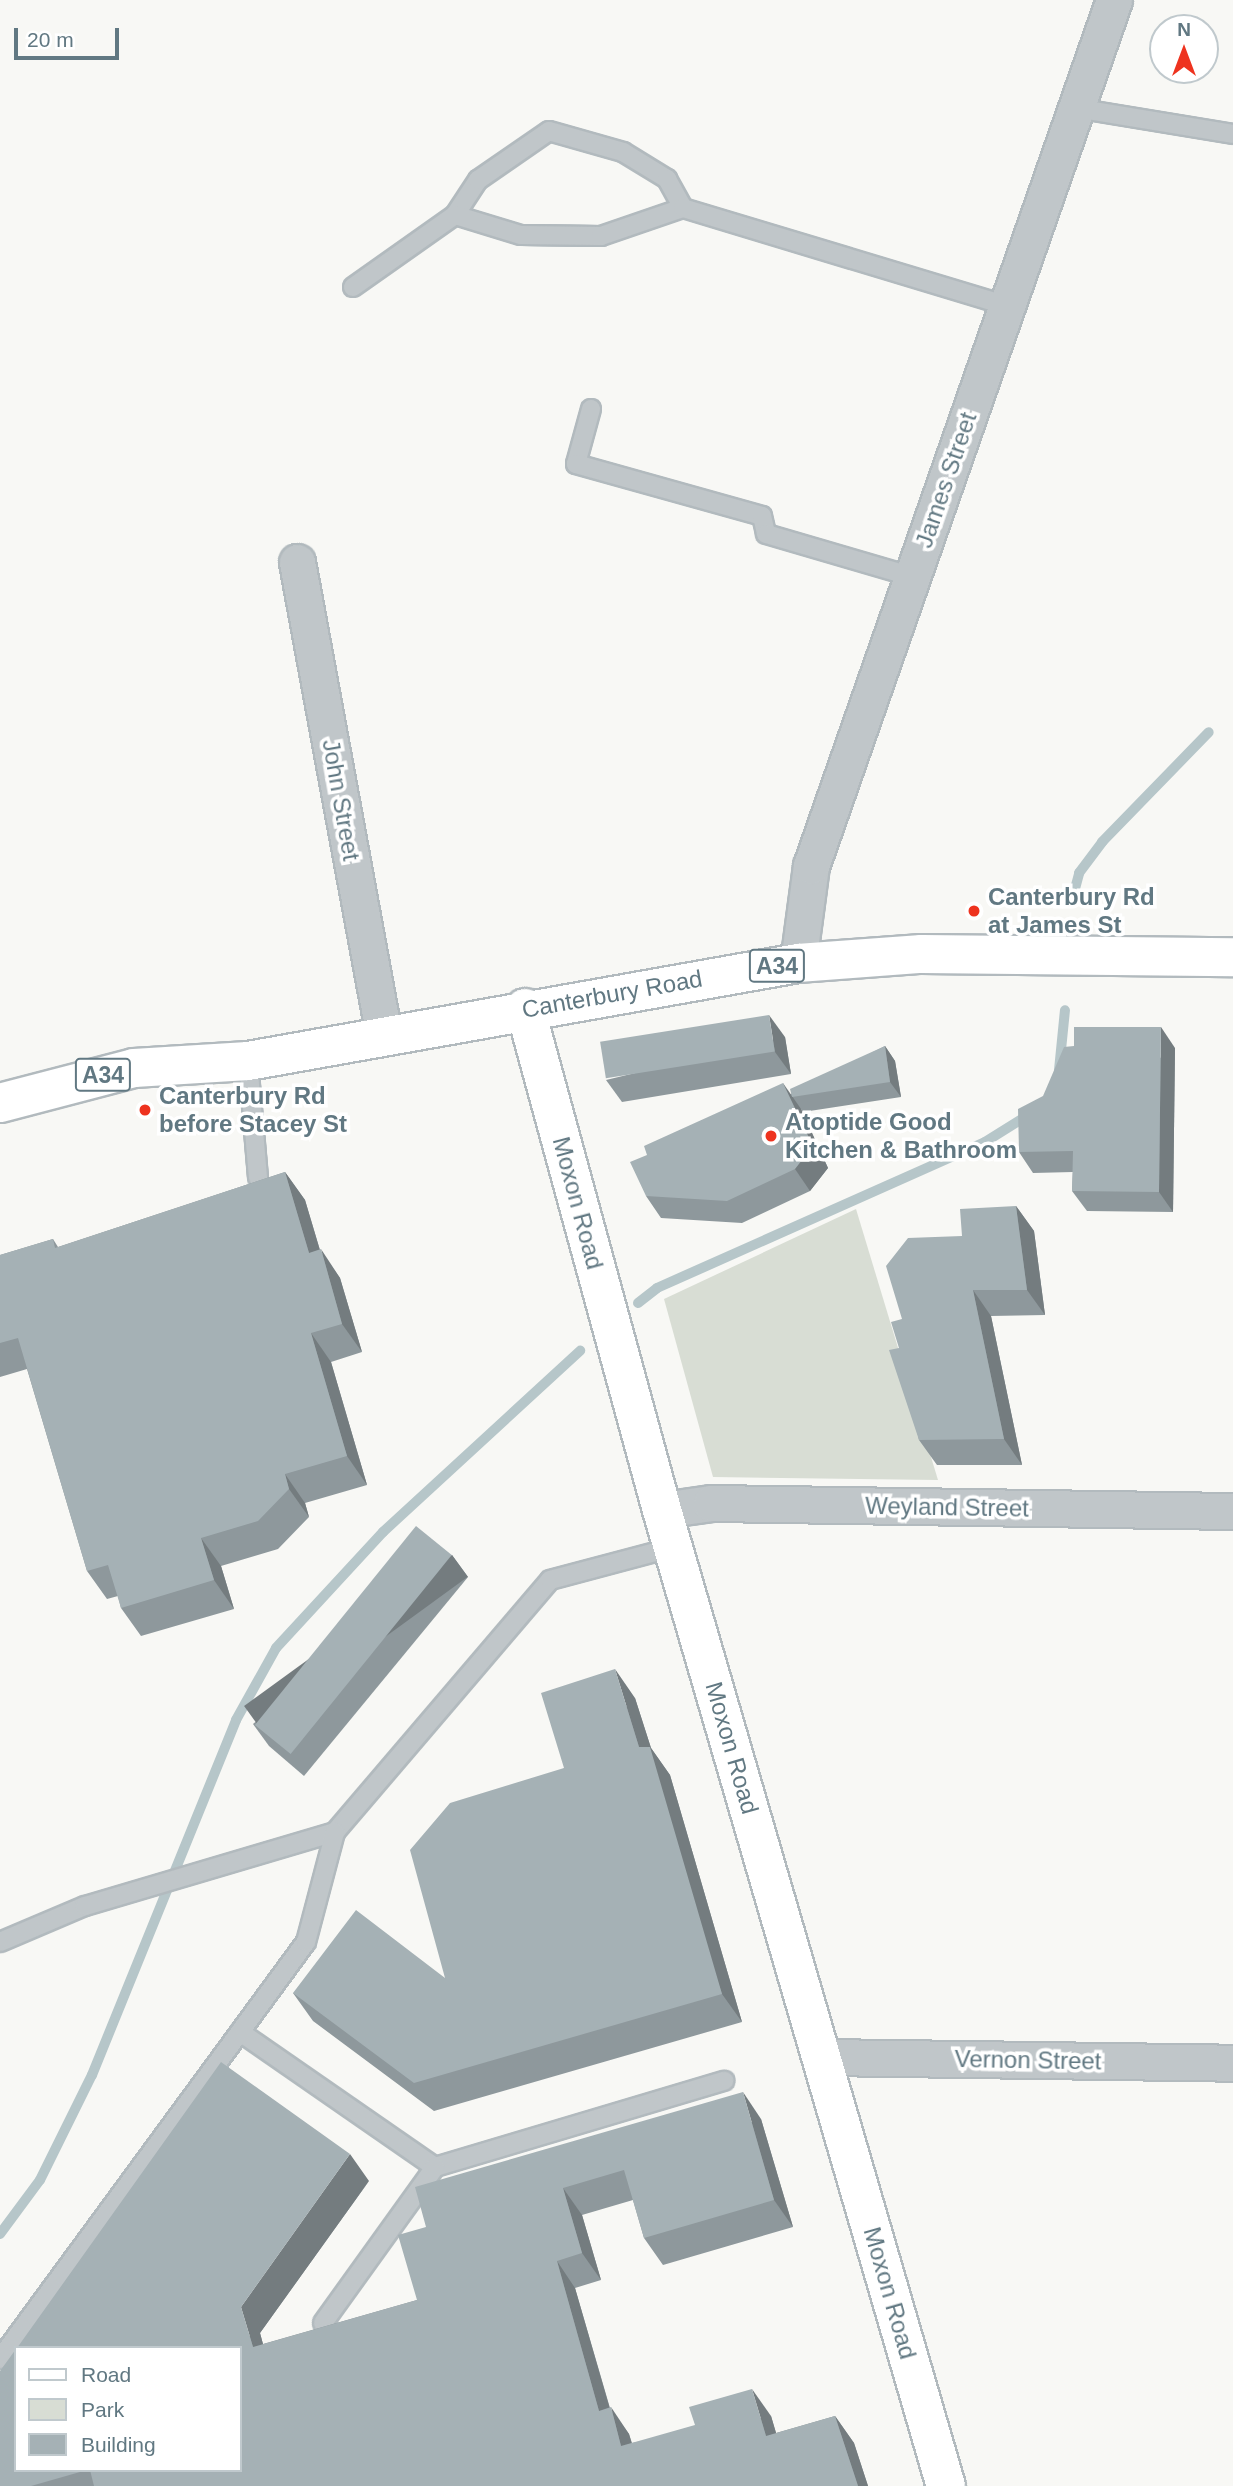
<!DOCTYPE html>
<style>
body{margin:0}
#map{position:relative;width:1233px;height:2486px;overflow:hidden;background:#f8f8f5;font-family:Helvetica,sans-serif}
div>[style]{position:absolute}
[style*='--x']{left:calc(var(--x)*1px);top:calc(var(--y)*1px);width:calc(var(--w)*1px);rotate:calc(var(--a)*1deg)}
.green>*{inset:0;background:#d8ddd4}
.stream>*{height:10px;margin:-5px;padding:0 5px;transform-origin:5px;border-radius:5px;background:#b6c6c9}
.roads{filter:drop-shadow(2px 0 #b2babe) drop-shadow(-2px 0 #b2babe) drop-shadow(0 2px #b2babe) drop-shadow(0 -2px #b2babe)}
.service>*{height:18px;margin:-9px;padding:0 9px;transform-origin:9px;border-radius:9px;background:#c0c6c9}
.minor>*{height:35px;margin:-17.5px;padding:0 17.5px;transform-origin:17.5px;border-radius:17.5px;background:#c0c6c9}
.secondary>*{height:38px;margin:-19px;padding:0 19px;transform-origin:19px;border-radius:19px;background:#fff}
.trunk>*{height:38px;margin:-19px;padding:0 19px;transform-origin:19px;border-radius:19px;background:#fff}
.wall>*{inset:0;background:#8e989c}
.shaded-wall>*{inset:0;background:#747c7f;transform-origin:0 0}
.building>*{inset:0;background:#a5b1b5;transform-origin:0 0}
.dots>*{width:19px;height:19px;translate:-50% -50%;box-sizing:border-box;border:4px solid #fff;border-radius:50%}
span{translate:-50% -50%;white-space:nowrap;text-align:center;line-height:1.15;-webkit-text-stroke:7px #fff;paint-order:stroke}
.shield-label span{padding:2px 5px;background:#fff;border:2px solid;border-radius:5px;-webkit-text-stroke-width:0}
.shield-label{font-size:23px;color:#617882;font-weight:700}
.street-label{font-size:24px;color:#617882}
.poi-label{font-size:24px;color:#617882;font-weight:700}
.left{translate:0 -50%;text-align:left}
.legend{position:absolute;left:14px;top:2346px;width:228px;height:126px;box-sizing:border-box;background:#fff;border:2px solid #c0c9cd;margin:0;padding:9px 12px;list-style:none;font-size:21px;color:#617882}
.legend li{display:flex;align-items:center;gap:14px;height:35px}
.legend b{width:35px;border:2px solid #c0c9cd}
.north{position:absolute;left:1149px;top:14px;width:70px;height:70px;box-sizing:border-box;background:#fff;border:2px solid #c0c9cd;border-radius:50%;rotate:0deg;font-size:19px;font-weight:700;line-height:28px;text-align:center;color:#617882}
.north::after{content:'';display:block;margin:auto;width:24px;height:32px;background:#ee331f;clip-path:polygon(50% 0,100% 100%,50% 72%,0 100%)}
.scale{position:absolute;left:14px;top:28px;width:105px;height:32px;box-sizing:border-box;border:4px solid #617882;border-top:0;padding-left:9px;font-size:21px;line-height:24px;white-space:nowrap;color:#617882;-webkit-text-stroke:5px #fff;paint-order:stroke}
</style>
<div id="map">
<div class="green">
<div style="clip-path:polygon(856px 1209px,938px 1480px,713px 1477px,664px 1299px)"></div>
</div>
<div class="stream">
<div style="--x:1072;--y:900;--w:28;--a:-75"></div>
<div style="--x:1079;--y:873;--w:39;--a:-53"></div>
<div style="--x:1102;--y:842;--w:153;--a:-45.8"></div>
<div style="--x:1059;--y:1070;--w:60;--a:-84.3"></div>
<div style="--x:638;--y:1303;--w:24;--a:-38"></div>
<div style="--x:657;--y:1288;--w:359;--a:-24"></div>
<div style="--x:985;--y:1142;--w:53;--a:-31.9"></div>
<div style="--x:0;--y:2234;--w:67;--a:-53.5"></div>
<div style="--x:40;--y:2180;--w:117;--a:-63.7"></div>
<div style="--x:92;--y:2075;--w:383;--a:-67.9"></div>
<div style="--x:236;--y:1720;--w:82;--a:-60.9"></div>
<div style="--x:276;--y:1648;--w:158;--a:-47.3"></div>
<div style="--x:383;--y:1532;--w:268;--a:-42.6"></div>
</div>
<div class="roads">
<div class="service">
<div style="--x:1076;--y:108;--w:159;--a:9.4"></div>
<div style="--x:455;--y:215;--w:42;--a:-56.7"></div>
<div style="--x:478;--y:180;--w:86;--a:-34.6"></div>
<div style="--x:549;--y:131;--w:77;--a:15.8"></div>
<div style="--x:623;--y:152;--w:52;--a:31.5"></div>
<div style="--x:667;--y:179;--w:33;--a:61"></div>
<div style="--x:353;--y:287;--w:125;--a:-35.2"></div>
<div style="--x:455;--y:215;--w:69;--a:16.9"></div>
<div style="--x:521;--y:235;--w:80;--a:0.7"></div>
<div style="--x:601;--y:236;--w:87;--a:-18.9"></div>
<div style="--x:683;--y:208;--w:338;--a:16.8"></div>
<div style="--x:591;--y:409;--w:57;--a:105.3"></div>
<div style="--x:576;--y:464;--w:193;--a:15.6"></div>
<div style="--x:762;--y:516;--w:18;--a:77"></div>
<div style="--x:766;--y:534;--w:153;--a:16.3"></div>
<div style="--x:248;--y:1061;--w:117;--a:85.1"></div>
<div style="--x:0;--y:1942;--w:92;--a:-23"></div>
<div style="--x:85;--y:1906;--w:261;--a:-16.5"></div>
<div style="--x:335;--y:1832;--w:331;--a:-49.5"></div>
<div style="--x:550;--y:1580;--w:128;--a:-14.9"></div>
<div style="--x:240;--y:2032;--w:237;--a:34.7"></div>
<div style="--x:435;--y:2167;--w:302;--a:-16.6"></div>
<div style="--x:323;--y:2323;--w:192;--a:-54.3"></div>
<div style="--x:0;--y:2359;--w:517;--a:-53.73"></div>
<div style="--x:306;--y:1942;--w:114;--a:-75.2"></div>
</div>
<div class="minor">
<div style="--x:297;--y:562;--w:483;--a:79.6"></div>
<div style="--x:798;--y:963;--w:98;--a:-82.4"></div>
<div style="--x:811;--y:866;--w:917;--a:-70.72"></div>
<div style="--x:662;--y:1510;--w:49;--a:-8.1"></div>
<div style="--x:711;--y:1503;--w:522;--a:0.88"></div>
<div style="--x:822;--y:2057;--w:411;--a:0.8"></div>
</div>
<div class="secondary">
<div style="--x:525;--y:1008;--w:520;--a:74.74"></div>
<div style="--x:662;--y:1510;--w:1016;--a:73.78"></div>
</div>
<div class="trunk">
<div style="--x:0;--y:1103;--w:138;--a:-14.6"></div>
<div style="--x:134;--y:1068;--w:114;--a:-3.5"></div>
<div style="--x:248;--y:1061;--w:559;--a:-10.1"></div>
<div style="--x:798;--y:963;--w:124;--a:-4.2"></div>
<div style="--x:922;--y:954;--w:311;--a:0.6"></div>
</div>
</div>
<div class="wall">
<div style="clip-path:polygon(785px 1037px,791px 1074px,622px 1102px,606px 1080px)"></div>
<div style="clip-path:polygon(885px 1046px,895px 1061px,901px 1097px,803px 1112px,801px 1109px,828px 1168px,810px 1191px,742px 1223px,661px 1218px,646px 1196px,791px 1094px)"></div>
<div style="clip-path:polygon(1175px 1048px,1173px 1212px,1087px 1211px,1072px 1191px,1073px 1172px,1033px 1173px,1019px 1152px)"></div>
<div style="clip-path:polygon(285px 1172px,305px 1200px,320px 1250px,340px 1278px,362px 1352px,331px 1362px,367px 1485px,305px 1503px,309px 1517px,278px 1549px,221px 1566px,234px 1609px,141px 1636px,121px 1608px,118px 1596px,107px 1599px,87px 1571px,27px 1369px,0 1377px,0 1255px,53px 1239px,58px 1247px)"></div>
<div style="clip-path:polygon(1016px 1206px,1034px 1231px,1045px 1315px,991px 1316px,1022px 1465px,937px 1465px,919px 1440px,899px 1348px,902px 1319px)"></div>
<div style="clip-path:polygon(452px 1555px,468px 1577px,304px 1776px,269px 1746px,253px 1724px)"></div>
<div style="clip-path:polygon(635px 1698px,651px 1748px,670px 1775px,742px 2022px,434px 2111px,313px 2021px,293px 1993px,445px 1978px,564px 1768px)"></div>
<div style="clip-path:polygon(761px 2119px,793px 2227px,663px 2265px,644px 2238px,633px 2200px,582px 2215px,601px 2280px,575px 2288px,610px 2408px,629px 2434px,632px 2443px,771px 2416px,776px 2433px,835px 2416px,854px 2443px,868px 2486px,0 2486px,240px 2348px,369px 2181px,260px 2333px,263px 2344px,417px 2300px,426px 2227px)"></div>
</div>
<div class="shaded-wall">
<div style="clip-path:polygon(769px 1015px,785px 1037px,791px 1074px,775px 1052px)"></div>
<div style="clip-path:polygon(1161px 1027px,1175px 1048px,1173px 1212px,1159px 1192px)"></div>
<div style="clip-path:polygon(885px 1046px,895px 1061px,901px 1097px,890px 1082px)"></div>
<div style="clip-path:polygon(783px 1083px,801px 1109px,828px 1168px,810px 1191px,795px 1169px)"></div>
<div style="clip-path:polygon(285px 1172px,305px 1200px,329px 1281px,309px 1253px)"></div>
<div style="clip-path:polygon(1016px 1206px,1034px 1231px,1045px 1315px,1027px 1290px)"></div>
<div style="clip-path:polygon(321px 1249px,340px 1278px,362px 1352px,342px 1324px)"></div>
<div style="clip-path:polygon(973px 1290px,991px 1316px,1022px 1465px,1004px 1439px)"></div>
<div style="clip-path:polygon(311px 1333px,331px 1362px,367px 1485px,347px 1456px)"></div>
<div style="clip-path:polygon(285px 1474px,305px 1503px,309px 1517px,289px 1489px)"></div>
<div style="clip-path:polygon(201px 1538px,221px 1566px,234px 1609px,214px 1580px)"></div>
<div style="left:452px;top:1555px;width:27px;height:257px;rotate:54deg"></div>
<div style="clip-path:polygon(615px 1669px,635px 1698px,651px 1748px,670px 1775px,742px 2022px,722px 1994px,639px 1747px)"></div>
<div style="clip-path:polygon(743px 2092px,761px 2119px,793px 2227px,774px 2200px)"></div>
<div style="clip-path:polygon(350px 2154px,369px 2181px,260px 2333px,271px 2374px,253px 2347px,241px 2307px)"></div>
<div style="clip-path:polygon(563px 2188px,582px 2215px,601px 2280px,582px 2253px)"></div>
<div style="clip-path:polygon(557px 2261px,575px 2288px,618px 2437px,599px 2411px)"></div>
<div style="clip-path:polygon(752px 2389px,771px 2416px,785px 2463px,766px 2436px)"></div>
<div style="clip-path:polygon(611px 2407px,629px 2434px,640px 2473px,621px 2446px)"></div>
<div style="clip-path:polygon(835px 2416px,854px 2443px,868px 2486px,858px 2486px)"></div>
</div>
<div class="building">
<div style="left:769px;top:1015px;width:37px;height:171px;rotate:81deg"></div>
<div style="clip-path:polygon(1074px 1027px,1161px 1027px,1159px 1192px,1072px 1191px,1073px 1151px,1019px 1152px,1018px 1109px,1043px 1096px,1064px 1047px,1074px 1046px)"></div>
<div style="clip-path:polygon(885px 1046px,890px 1082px,792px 1097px,790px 1089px)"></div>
<div style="clip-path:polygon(783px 1083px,813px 1146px,795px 1169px,727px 1201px,646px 1196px,630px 1162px,647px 1155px,644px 1146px)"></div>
<div style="clip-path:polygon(285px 1172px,309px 1253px,321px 1249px,342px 1324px,311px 1333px,347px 1456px,285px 1474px,289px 1489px,258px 1521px,201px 1538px,214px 1580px,121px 1608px,108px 1565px,87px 1571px,18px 1338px,0 1343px,0 1255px,53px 1239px,55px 1248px)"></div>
<div style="clip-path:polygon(1016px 1206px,1027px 1290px,973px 1290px,1004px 1439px,919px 1440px,889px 1350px,899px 1348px,891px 1322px,902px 1319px,886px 1266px,908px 1238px,962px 1236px,960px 1209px)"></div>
<div style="left:416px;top:1526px;width:46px;height:256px;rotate:39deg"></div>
<div style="clip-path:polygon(615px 1669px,639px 1747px,650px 1747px,722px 1994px,414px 2083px,293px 1993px,356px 1910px,445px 1978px,410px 1850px,450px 1803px,564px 1768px,541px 1693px)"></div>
<div style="clip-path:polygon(221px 2062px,350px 2154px,241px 2307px,253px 2347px,417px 2300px,398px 2235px,426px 2227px,415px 2187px,743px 2092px,774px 2200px,644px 2238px,624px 2170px,563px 2188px,582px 2253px,557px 2261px,599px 2411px,611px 2407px,621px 2446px,695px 2425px,689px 2407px,752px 2389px,766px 2436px,835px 2416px,858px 2486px,94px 2486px,90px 2470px,240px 2470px,240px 2348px,17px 2348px)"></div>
<div style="clip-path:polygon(16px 2349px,16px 2470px,87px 2470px,31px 2486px,0 2486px,0 2371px)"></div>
</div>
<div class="dots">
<div style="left:974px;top:911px;background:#ee331f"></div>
<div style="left:145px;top:1110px;background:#ee331f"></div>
<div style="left:771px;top:1136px;background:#ee331f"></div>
</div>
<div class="shield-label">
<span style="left:777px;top:966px">A34</span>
<span style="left:103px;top:1075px">A34</span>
</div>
<div class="street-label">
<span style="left:946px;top:480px;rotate:-71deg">James Street</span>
<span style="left:341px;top:800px;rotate:80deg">John Street</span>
<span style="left:612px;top:994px;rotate:-10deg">Canterbury Road</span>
<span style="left:578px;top:1203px;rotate:75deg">Moxon Road</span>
<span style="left:947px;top:1507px;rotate:1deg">Weyland Street</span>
<span style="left:732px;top:1748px;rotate:74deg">Moxon Road</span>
<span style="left:1028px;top:2060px;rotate:1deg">Vernon Street</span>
<span style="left:890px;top:2293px;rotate:74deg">Moxon Road</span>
</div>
<div class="poi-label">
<span class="left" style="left:988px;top:911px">Canterbury Rd<br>at James St</span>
<span class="left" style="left:159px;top:1110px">Canterbury Rd<br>before Stacey St</span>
<span class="left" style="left:785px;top:1136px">Atoptide Good<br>Kitchen &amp; Bathroom</span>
</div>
<ul class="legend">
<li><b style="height:9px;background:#fff"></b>Road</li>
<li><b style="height:19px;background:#d8ddd4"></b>Park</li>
<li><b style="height:19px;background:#a5b1b5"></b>Building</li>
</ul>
<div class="north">N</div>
<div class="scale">20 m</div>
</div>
